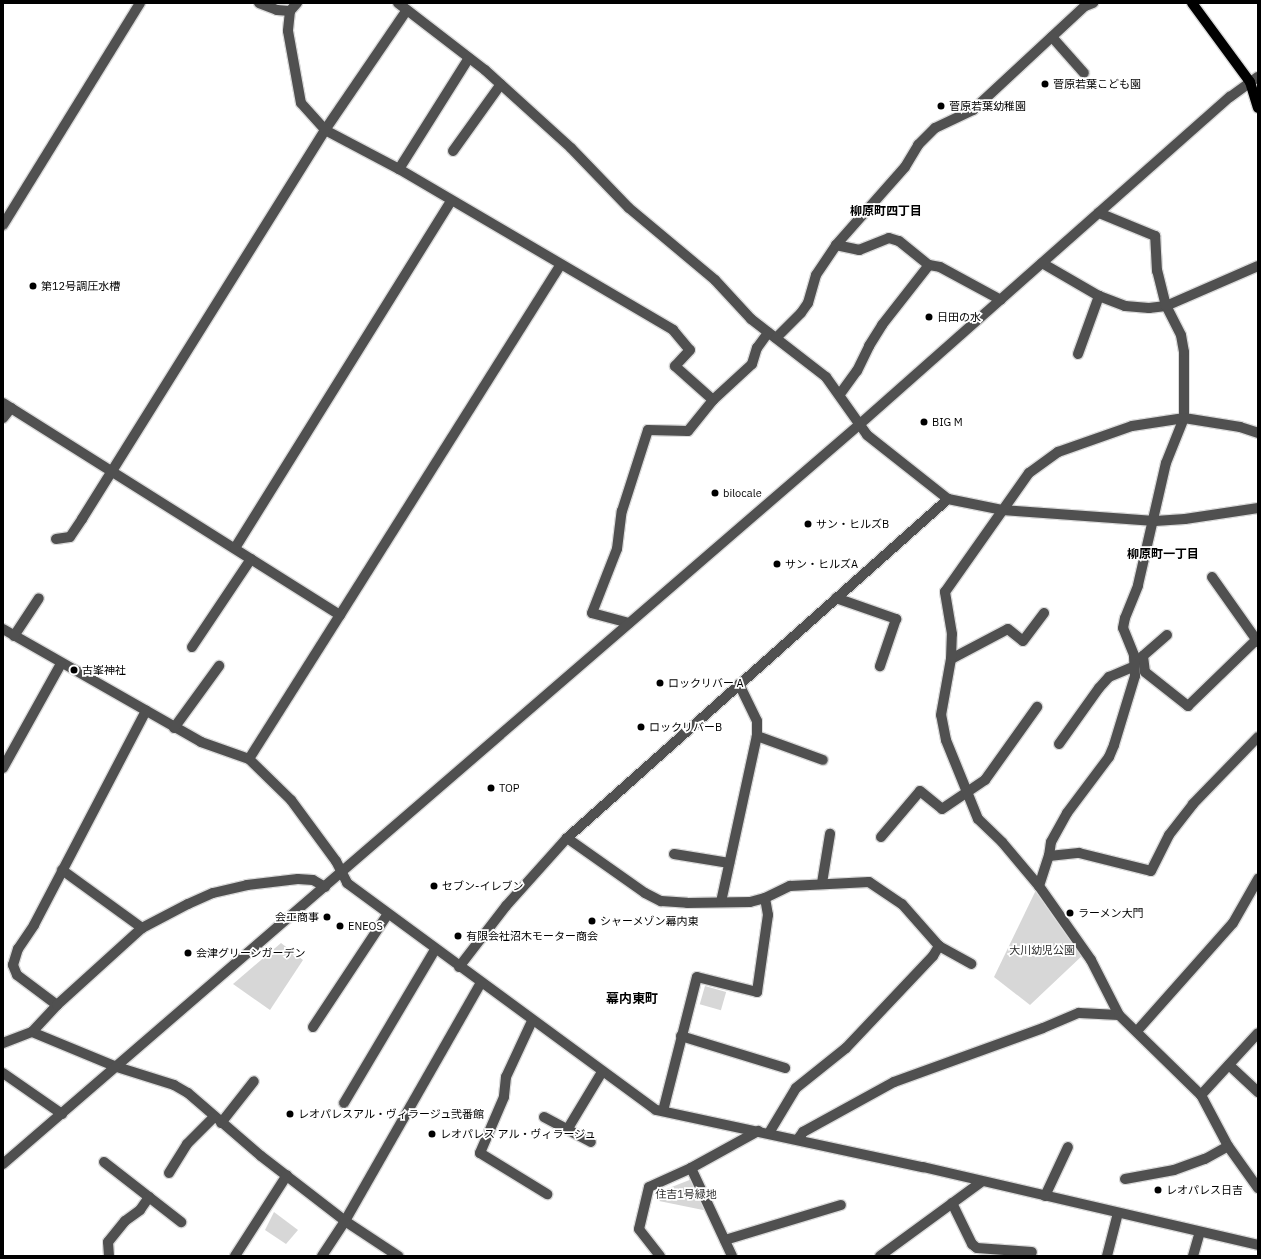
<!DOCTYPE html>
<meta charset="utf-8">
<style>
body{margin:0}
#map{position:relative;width:1261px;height:1259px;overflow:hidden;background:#fff;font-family:"IBM Plex Sans","Noto Sans JP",sans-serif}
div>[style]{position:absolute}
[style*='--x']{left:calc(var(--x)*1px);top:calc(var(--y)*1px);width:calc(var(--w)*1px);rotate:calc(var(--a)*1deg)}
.green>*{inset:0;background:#d7d7d7;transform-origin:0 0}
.roads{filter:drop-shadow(1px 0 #dbdbdb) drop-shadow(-1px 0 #dbdbdb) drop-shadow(0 1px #dbdbdb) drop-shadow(0 -1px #dbdbdb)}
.minor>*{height:10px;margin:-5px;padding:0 5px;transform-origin:5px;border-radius:5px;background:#505050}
.major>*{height:10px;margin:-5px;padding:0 5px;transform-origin:5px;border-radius:5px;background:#000}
.dots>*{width:11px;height:11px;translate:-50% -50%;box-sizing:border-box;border:2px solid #fff;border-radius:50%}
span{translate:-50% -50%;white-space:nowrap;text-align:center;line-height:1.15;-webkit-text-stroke:3.5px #fff;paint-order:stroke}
.poi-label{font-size:11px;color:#000}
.left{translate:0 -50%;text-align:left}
.right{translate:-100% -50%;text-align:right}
.park-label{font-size:11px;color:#2e2e2e}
.neighbourhood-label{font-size:12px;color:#000;font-weight:700}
.quarter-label{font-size:13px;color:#000;font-weight:700}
.frame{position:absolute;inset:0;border:4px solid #000;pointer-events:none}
</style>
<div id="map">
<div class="green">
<div style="clip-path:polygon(1036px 890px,1084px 954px,1030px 1005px,994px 977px)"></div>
<div style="clip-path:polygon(281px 943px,303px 960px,270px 1010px,233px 984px)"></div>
<div style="left:705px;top:986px;width:22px;height:19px;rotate:16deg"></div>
<div style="clip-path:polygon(692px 1179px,708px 1211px,659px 1201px,664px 1190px)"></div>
<div style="clip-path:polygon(274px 1212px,298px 1230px,286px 1244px,265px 1230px)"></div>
</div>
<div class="roads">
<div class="minor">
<div style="--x:259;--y:3;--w:19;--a:21"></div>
<div style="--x:277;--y:10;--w:13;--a:4"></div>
<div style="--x:290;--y:11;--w:20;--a:96"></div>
<div style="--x:288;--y:31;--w:73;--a:79.8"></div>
<div style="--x:301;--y:103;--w:36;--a:48"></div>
<div style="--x:325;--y:130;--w:84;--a:27.8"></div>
<div style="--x:399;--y:169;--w:318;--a:30.4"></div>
<div style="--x:673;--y:330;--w:26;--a:50"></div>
<div style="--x:690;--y:350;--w:22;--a:133"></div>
<div style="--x:675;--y:366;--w:51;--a:41.8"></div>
<div style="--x:398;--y:3;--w:110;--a:37.6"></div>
<div style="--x:485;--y:70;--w:116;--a:42.2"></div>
<div style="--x:571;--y:148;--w:83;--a:46"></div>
<div style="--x:629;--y:208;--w:112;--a:39.9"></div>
<div style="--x:715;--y:280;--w:53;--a:47.3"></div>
<div style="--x:751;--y:319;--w:95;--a:37.7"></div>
<div style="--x:826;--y:377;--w:71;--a:54.7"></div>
<div style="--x:867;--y:435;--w:103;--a:38.3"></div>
<div style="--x:948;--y:499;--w:55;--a:11.5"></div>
<div style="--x:1002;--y:510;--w:153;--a:4.1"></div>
<div style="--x:1155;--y:521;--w:30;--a:-4"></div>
<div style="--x:1185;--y:519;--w:74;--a:-8.6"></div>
<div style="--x:290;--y:11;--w:11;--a:-49"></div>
<div style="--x:1052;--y:37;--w:48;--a:48.4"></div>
<div style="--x:453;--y:151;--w:82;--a:-54.4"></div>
<div style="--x:399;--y:169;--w:131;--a:-57.8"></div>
<div style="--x:3;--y:225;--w:261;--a:-58.3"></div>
<div style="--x:836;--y:245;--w:24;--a:12"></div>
<div style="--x:859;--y:250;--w:32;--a:-22"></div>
<div style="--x:889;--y:238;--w:10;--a:17"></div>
<div style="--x:899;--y:241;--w:38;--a:39"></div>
<div style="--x:929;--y:265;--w:11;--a:10"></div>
<div style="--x:940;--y:267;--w:69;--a:28.4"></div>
<div style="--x:1042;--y:263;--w:66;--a:30.1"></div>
<div style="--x:1099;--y:296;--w:28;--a:21"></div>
<div style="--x:1125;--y:306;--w:24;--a:5"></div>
<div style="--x:1149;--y:308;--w:17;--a:-7"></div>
<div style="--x:1166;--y:306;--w:100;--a:-23.5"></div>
<div style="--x:776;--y:338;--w:35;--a:-45"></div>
<div style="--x:801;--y:313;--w:12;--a:-55"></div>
<div style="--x:808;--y:303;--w:29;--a:-74"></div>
<div style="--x:816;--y:275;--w:36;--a:-56"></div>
<div style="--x:836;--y:245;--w:104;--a:-48.5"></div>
<div style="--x:905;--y:167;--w:26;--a:-59"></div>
<div style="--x:918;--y:145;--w:24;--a:-45"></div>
<div style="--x:935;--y:128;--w:42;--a:-25.3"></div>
<div style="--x:973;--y:110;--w:153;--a:-42.9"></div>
<div style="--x:1085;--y:6;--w:9;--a:-21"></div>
<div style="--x:1078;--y:354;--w:62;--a:-70.1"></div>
<div style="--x:840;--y:394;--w:29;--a:-54"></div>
<div style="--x:857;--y:371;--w:28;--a:-64"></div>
<div style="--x:869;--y:346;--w:25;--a:-58"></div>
<div style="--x:882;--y:325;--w:76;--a:-51.9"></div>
<div style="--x:3;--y:403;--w:398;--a:32.2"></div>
<div style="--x:340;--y:615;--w:170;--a:122.3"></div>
<div style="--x:3;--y:418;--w:13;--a:-51"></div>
<div style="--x:56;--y:539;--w:14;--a:-8"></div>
<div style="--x:70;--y:537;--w:22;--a:-56"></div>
<div style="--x:82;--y:519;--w:459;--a:-58"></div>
<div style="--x:325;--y:130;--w:145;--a:-55.7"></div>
<div style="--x:235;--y:548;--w:409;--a:-58.1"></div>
<div style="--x:1212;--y:577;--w:80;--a:54.7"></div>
<div style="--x:836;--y:598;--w:64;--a:19.3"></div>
<div style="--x:896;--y:619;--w:50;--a:108.8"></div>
<div style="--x:340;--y:615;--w:413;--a:-57.8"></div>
<div style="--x:629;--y:623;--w:38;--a:-165"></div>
<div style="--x:592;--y:613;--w:69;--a:-68.7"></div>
<div style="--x:617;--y:549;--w:38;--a:-83"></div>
<div style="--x:622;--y:511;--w:85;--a:-72.2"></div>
<div style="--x:648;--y:430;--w:40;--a:1.4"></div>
<div style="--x:688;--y:431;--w:40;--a:-51"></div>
<div style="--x:713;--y:400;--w:53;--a:-42.7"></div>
<div style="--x:752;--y:364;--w:17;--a:-73"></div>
<div style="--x:757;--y:348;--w:19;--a:-54"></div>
<div style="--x:3;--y:629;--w:228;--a:29.7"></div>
<div style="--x:201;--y:742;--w:51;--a:19.5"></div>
<div style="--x:249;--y:759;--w:59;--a:44.3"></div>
<div style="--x:291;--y:800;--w:76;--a:53.6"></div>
<div style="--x:336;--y:861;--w:25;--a:63"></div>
<div style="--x:347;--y:883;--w:383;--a:36.3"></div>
<div style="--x:656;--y:1110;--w:273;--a:12.1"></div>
<div style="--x:923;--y:1167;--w:344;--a:13.1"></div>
<div style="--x:1167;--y:635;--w:32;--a:139"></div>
<div style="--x:1143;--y:656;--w:16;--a:83"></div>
<div style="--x:1145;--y:672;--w:55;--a:38.3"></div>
<div style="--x:1188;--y:706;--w:95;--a:-44.1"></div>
<div style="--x:14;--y:636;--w:45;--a:-56.7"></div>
<div style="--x:192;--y:647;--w:106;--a:-56.2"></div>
<div style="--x:951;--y:659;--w:64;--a:-27.8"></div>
<div style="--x:1008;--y:629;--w:19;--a:39"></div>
<div style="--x:1023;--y:641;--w:35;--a:-53"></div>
<div style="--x:174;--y:728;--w:77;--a:-54"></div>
<div style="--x:757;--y:736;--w:70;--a:20"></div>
<div style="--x:1059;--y:744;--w:69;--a:-54.5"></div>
<div style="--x:1099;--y:688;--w:15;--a:-48"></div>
<div style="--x:1109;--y:677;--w:28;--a:-23"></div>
<div style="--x:3;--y:768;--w:119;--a:-60.9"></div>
<div style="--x:881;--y:837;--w:60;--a:-49.7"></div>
<div style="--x:920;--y:791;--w:28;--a:39"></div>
<div style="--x:942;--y:809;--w:52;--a:-34"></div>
<div style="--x:985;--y:780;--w:90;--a:-54.5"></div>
<div style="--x:567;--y:838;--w:95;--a:35.2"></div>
<div style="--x:645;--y:893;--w:18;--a:27"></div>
<div style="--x:661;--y:901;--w:26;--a:4"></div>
<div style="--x:687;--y:903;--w:63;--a:-0.9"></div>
<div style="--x:750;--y:902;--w:16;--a:-15"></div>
<div style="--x:765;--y:898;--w:28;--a:-26"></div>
<div style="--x:790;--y:886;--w:79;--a:-2.9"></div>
<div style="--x:869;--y:882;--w:40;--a:34"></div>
<div style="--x:902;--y:904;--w:56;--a:48.6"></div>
<div style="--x:674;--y:854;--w:56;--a:9.3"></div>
<div style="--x:1049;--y:856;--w:14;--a:-82"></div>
<div style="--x:1051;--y:842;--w:33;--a:-61"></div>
<div style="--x:1067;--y:813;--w:70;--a:-53.1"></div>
<div style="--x:1109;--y:757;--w:13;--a:-67"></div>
<div style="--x:1114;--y:745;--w:72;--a:-73.1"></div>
<div style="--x:1135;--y:676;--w:21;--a:-93"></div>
<div style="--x:1134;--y:655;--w:29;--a:-112"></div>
<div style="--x:1123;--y:628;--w:10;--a:-79"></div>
<div style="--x:1125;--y:618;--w:35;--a:-68"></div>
<div style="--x:1138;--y:585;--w:125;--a:-77.1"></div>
<div style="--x:1166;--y:463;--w:48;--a:-68.2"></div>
<div style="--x:1184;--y:418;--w:66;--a:-90"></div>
<div style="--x:1184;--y:352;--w:17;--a:-100"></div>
<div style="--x:1181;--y:335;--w:33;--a:-117"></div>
<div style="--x:1166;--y:306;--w:36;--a:-104"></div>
<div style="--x:1157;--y:271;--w:35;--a:-93"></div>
<div style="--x:1155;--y:236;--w:61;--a:-157.7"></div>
<div style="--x:62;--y:870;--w:99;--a:35.9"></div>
<div style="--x:822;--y:883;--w:50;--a:-80.7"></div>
<div style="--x:1039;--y:886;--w:32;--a:-72"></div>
<div style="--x:1049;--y:856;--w:30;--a:-6"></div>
<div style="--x:1079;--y:853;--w:74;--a:14"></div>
<div style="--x:1151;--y:871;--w:40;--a:-63.4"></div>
<div style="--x:1169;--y:835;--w:39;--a:-52"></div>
<div style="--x:1193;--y:804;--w:93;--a:-45.9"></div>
<div style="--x:721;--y:902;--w:170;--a:-77.8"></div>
<div style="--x:757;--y:736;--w:15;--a:-90"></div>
<div style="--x:757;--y:721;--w:41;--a:-115.9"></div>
<div style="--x:459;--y:967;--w:77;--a:-52.4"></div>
<div style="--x:506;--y:906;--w:91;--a:-48.1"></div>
<div style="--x:567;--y:838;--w:510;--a:-41.66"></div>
<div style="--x:57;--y:1005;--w:50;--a:-143.1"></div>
<div style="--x:17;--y:975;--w:11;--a:-112"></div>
<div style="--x:13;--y:965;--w:17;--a:-73"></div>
<div style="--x:18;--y:949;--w:29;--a:-56"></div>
<div style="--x:34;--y:925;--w:242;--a:-62.4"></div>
<div style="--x:1119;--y:1015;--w:62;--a:-117"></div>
<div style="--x:1091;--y:960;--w:90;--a:-125.1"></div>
<div style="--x:1039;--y:886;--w:57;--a:-130.1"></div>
<div style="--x:1002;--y:842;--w:33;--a:-136"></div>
<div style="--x:978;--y:819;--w:85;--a:-112.1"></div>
<div style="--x:946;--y:740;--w:25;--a:-101"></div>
<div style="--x:941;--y:715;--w:57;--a:-79.9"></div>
<div style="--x:951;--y:659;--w:25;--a:-88"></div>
<div style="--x:952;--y:634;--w:43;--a:-99.5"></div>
<div style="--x:945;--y:592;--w:146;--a:-54.8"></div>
<div style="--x:1029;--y:473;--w:36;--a:-36"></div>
<div style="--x:1058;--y:452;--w:78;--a:-19.4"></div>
<div style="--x:1132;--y:426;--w:53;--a:-8.7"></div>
<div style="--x:1184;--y:418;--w:57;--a:9.1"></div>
<div style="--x:1240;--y:427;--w:19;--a:18"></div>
<div style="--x:532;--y:1021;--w:62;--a:114.9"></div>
<div style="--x:506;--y:1077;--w:20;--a:96"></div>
<div style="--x:504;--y:1097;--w:61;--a:113.2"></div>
<div style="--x:480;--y:1153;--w:79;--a:31.5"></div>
<div style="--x:313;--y:1027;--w:134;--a:-56.5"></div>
<div style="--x:1137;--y:1031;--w:144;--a:-48.4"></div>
<div style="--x:1233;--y:923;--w:51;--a:-60.4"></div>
<div style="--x:32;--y:1032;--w:92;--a:22.4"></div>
<div style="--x:117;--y:1067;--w:60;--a:17.5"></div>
<div style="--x:174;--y:1085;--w:16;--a:30"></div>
<div style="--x:188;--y:1093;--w:96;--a:40.8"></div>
<div style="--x:261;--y:1156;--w:106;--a:37.7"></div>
<div style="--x:345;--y:1221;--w:64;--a:33.4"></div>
<div style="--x:681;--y:1036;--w:109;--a:17.1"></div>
<div style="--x:3;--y:1043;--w:31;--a:-21"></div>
<div style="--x:32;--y:1032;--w:37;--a:-47"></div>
<div style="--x:57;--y:1005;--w:115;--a:-42.2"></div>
<div style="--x:142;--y:928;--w:52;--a:-27.6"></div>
<div style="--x:188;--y:904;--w:27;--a:-24"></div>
<div style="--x:213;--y:893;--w:35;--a:-13"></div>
<div style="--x:247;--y:885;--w:51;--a:-6.7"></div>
<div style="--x:298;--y:879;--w:15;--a:4"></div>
<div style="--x:313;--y:880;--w:14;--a:30"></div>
<div style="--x:1229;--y:1065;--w:40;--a:43"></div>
<div style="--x:3;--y:1073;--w:72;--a:34.8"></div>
<div style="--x:1201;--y:1095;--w:84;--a:-47.4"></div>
<div style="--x:344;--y:1103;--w:178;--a:-59.3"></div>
<div style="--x:663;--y:1111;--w:138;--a:-75.8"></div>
<div style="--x:697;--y:977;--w:62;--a:14"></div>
<div style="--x:757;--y:992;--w:78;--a:-81.9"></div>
<div style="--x:768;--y:915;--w:17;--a:-100"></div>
<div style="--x:544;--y:1117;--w:53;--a:28"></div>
<div style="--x:221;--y:1123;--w:53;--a:-51.8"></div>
<div style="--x:567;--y:1130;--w:68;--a:-58.9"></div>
<div style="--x:769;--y:1133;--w:52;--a:-59"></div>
<div style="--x:796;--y:1088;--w:64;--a:-38.7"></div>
<div style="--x:846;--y:1048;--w:127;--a:-46.6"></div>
<div style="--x:933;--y:956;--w:12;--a:-59"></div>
<div style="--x:939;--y:946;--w:37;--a:29"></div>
<div style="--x:798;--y:1139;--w:9;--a:-54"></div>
<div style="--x:803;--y:1132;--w:104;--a:-28.8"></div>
<div style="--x:894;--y:1082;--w:158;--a:-19.9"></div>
<div style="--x:1043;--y:1028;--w:39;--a:-23"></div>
<div style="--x:1079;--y:1013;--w:40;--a:2.9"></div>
<div style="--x:1119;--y:1015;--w:115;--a:44.3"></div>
<div style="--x:1201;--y:1095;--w:58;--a:62.1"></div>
<div style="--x:1228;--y:1146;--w:52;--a:54.5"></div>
<div style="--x:104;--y:1162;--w:98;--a:37.9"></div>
<div style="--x:3;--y:1164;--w:1132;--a:-40.81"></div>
<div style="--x:860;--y:424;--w:494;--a:-41.5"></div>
<div style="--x:1230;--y:97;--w:34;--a:-36"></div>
<div style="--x:691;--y:1168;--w:97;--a:65"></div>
<div style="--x:169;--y:1173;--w:34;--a:-58"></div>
<div style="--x:187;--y:1144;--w:38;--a:-45"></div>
<div style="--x:1125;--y:1179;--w:50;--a:-10.4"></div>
<div style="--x:1174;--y:1170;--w:33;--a:-20"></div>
<div style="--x:1205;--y:1159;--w:26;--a:-29"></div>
<div style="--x:1045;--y:1196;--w:54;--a:-64.9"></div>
<div style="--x:952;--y:1203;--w:46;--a:64"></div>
<div style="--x:972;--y:1244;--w:6;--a:39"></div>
<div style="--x:977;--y:1248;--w:55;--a:4.2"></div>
<div style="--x:725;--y:1240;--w:121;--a:-16.8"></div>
<div style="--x:109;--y:1256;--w:14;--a:-94"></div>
<div style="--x:108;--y:1242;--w:27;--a:-51"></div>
<div style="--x:125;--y:1221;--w:19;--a:-36"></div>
<div style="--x:140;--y:1210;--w:16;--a:-55"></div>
<div style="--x:235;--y:1256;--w:96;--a:-57.3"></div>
<div style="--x:322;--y:1256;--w:42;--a:-56.7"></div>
<div style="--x:345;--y:1221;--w:274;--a:-60.3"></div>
<div style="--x:660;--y:1256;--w:34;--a:-128"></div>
<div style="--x:639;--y:1229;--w:43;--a:-76.6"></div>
<div style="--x:649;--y:1187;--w:46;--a:-24.3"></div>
<div style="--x:691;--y:1168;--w:77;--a:-28.9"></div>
<div style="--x:880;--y:1256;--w:125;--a:-36.2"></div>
<div style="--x:1107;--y:1256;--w:44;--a:-75.7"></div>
<div style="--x:1193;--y:1256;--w:25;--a:-74"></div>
</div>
<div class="major">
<div style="--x:1192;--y:3;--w:98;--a:53.7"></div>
<div style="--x:1250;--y:82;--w:27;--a:73"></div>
</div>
</div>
<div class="dots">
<div style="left:1045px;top:84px;background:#000"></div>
<div style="left:941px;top:106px;background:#000"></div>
<div style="left:33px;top:286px;background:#000"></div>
<div style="left:929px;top:317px;background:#000"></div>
<div style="left:924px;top:422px;background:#000"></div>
<div style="left:715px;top:493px;background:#000"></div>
<div style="left:808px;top:524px;background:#000"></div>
<div style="left:777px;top:564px;background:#000"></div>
<div style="left:74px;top:670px;background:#000"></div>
<div style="left:660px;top:683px;background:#000"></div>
<div style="left:641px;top:727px;background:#000"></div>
<div style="left:491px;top:788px;background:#000"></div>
<div style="left:434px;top:886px;background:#000"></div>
<div style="left:1070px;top:913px;background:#000"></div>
<div style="left:327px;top:917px;background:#000"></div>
<div style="left:592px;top:921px;background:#000"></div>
<div style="left:340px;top:926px;background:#000"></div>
<div style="left:458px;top:936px;background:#000"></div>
<div style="left:188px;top:953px;background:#000"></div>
<div style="left:290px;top:1114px;background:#000"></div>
<div style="left:432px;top:1134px;background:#000"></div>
<div style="left:1158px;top:1190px;background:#000"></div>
</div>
<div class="poi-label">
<span class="left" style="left:1053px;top:84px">菅原若葉こども園</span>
<span class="left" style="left:949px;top:106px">菅原若葉幼稚園</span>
<span class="left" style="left:41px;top:286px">第12号調圧水槽</span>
<span class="left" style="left:937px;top:317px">日田の水</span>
<span class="left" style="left:932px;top:422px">BIG M</span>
<span class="left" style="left:723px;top:493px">bilocale</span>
<span class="left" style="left:816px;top:524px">サン・ヒルズB</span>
<span class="left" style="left:785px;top:564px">サン・ヒルズA</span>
<span class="left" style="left:82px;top:670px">古峯神社</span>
<span class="left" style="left:668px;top:683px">ロックリバー A</span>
<span class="left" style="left:649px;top:727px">ロックリバーB</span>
<span class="left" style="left:499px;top:788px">TOP</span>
<span class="left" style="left:442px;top:886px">セブン-イレブン</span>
<span class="left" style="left:1078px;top:913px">ラーメン大門</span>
<span class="right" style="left:319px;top:917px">会工商事</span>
<span class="left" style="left:600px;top:921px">シャーメゾン幕内東</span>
<span class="left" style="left:348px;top:926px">ENEOS</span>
<span class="left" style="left:466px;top:936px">有限会社沼木モーター商会</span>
<span class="left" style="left:196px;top:953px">会津グリーンガーデン</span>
<span class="left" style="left:298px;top:1114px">レオパレスアル・ヴィラージュ弐番館</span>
<span class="left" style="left:440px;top:1134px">レオパレス アル・ヴィラージュ</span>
<span class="left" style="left:1166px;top:1190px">レオパレス日吉</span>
</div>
<div class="park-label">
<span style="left:1042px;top:950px">大川幼児公園</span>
<span style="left:686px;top:1194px">住吉1号緑地</span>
</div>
<div class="neighbourhood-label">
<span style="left:886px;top:211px">柳原町四丁目</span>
<span style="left:1163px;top:554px">柳原町一丁目</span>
</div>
<div class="quarter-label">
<span style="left:632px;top:999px">幕内東町</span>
</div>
<div class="frame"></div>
</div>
